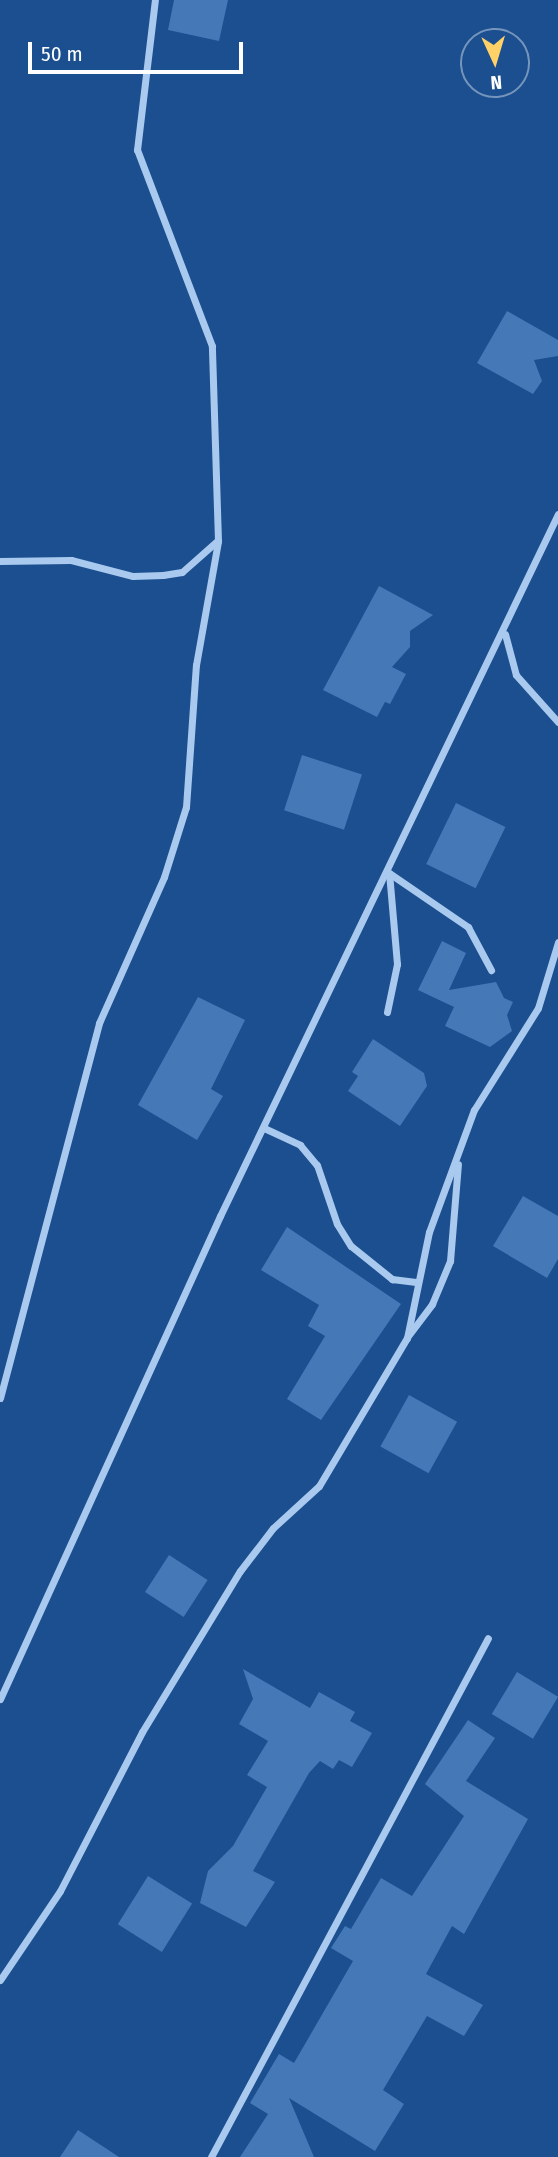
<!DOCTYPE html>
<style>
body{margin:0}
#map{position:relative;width:558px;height:2157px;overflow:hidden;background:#1b4f8f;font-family:"Fira Sans Condensed",sans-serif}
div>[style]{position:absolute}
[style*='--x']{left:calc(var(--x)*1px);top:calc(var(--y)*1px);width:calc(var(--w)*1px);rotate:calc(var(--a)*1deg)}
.building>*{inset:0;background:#4478b7;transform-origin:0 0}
.minor>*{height:7px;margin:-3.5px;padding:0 3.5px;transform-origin:3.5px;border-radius:3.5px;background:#a9c9ee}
span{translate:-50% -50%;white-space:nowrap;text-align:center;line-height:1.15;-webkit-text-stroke:6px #1b4f8f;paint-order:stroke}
.north{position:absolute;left:460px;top:28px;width:70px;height:70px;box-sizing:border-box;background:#1b4f8f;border:2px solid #7695bc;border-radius:50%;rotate:176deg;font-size:19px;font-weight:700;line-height:28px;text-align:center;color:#fff}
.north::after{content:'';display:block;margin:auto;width:24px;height:32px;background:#ffd166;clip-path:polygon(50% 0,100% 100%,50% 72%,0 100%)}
.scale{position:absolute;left:28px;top:42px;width:215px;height:32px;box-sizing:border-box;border:4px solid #fff;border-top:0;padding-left:9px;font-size:21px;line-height:24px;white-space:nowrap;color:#fff;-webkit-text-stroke:5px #1b4f8f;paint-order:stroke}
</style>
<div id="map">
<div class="building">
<div style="clip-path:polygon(174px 0,228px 0,219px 41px,168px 30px)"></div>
<div style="clip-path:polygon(507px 311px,558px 340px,558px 356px,534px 360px,542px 381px,533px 394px,477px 363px)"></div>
<div style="clip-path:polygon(379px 586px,433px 615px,410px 631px,410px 647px,392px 667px,406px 674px,390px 704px,385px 702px,377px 717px,323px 690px)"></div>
<div style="left:302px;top:755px;width:63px;height:58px;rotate:18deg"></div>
<div style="left:456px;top:803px;width:55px;height:68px;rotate:26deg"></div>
<div style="clip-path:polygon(442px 941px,466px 953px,449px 990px,496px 982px,504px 998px,513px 1002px,507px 1015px,512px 1031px,490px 1047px,445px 1026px,454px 1007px,418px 990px)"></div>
<div style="clip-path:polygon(198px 997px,245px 1020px,211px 1089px,223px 1096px,197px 1140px,138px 1105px)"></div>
<div style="clip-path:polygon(373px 1039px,424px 1073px,427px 1086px,400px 1126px,348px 1091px,358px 1076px,352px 1072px)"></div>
<div style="clip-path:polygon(523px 1196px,558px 1216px,558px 1259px,547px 1278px,493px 1246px)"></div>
<div style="clip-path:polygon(287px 1227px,401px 1304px,321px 1420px,287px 1399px,325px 1336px,308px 1326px,319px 1305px,261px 1270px)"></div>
<div style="left:409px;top:1395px;width:55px;height:59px;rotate:29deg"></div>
<div style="left:169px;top:1555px;width:46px;height:44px;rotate:33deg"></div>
<div style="clip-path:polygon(243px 1669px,310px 1708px,319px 1692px,355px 1712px,350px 1721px,372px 1733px,352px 1767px,339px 1760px,333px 1769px,320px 1761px,309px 1773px,253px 1871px,275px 1882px,246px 1927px,200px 1903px,208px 1871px,233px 1846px,267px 1787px,247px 1775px,268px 1741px,239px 1724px,253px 1699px)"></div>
<div style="left:517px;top:1672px;width:48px;height:49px;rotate:31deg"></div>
<div style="clip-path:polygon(468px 1720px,495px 1738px,466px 1781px,528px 1819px,464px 1934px,452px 1926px,426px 1974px,483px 2005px,464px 2036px,427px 2016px,383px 2090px,404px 2104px,375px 2151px,289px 2098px,314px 2157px,240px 2157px,268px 2114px,250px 2103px,279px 2054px,294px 2063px,353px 1961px,331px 1948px,345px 1926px,351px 1929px,381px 1878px,412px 1896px,464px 1816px,425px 1784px)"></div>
<div style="left:148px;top:1876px;width:52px;height:57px;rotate:32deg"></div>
<div style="clip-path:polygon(78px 2130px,119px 2157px,60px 2157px)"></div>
</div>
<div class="minor">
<div style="--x:0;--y:561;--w:71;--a:-0.8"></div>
<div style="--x:71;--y:560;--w:64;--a:14.5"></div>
<div style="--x:133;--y:576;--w:30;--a:-2"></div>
<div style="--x:163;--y:575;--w:19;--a:-9"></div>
<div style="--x:182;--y:572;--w:47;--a:-41.5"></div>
<div style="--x:505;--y:634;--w:42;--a:75"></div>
<div style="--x:516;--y:675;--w:63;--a:48.2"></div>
<div style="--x:389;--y:873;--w:96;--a:34.4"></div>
<div style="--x:468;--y:927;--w:49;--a:61.9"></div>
<div style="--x:387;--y:1012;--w:49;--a:-78.2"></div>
<div style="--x:397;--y:964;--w:91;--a:-95"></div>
<div style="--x:264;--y:1128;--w:40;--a:25"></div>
<div style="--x:300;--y:1145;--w:26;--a:50"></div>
<div style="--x:317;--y:1165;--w:62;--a:71.3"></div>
<div style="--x:337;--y:1224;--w:26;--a:58"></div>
<div style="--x:351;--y:1246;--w:53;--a:38.8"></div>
<div style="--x:392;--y:1279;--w:24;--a:7"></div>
<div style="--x:408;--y:1336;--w:40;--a:-53"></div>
<div style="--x:432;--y:1304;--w:47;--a:-67.3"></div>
<div style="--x:450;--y:1261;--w:97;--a:-85.3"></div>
<div style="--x:0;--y:1398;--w:388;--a:-75.2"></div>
<div style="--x:99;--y:1023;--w:160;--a:-66"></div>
<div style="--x:164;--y:877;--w:73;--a:-72.6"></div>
<div style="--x:186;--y:807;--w:142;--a:-86"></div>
<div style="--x:196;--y:665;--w:126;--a:-79.9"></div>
<div style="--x:218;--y:541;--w:195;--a:-91.8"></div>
<div style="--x:212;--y:346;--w:210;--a:-110.9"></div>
<div style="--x:137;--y:150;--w:151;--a:-83.2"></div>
<div style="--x:0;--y:1699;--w:531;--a:-65.51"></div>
<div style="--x:220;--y:1216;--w:779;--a:-64.29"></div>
<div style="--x:0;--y:1980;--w:107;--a:-56"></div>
<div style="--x:60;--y:1891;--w:179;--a:-62.7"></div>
<div style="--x:142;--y:1732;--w:188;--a:-58.7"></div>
<div style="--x:240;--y:1571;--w:54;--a:-52.5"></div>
<div style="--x:273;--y:1528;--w:62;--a:-42.4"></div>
<div style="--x:319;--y:1486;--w:172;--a:-59.3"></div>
<div style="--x:407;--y:1338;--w:108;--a:-78.3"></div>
<div style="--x:429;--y:1232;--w:130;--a:-69.8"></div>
<div style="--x:474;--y:1110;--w:120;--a:-57.9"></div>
<div style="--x:538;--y:1008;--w:69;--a:-73.1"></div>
<div style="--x:211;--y:2157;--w:588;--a:-61.91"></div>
</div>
<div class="north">N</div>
<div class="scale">50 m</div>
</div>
